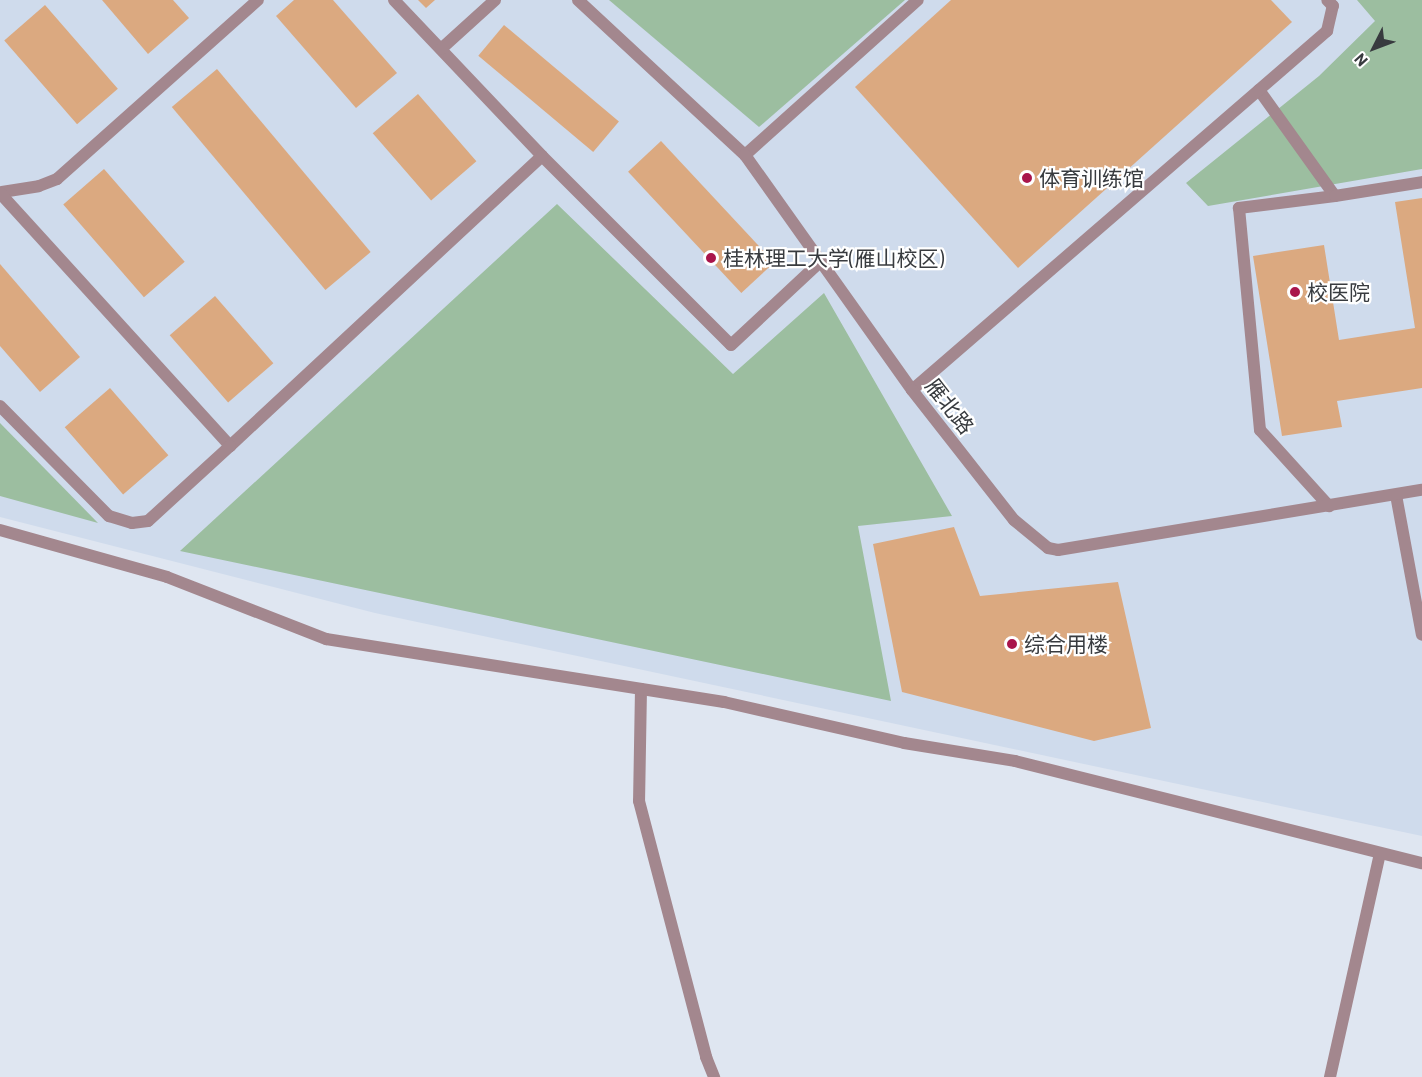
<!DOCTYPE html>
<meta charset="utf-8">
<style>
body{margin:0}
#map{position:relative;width:1422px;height:1077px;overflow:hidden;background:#dfe6f1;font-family:Barlow,"Noto Sans SC",sans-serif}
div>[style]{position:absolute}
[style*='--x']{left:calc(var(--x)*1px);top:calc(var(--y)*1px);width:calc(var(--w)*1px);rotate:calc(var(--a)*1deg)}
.built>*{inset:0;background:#cfdbec}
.green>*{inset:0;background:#9cbea0}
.building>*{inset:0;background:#dba980;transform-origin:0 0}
.service>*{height:12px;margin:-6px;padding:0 6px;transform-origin:6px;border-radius:6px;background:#a3878e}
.minor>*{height:12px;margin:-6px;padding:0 6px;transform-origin:6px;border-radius:6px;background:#a3878e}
.dots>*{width:16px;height:16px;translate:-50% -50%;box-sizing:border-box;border:3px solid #fff;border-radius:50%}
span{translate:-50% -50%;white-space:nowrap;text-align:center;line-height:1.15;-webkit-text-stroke:4.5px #fff;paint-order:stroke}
.poi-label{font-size:21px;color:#383b3f}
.left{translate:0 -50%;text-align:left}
.street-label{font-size:21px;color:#383b3f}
.north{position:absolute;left:1344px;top:18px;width:60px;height:60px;-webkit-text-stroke:4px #fff;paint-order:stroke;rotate:228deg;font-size:16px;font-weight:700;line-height:24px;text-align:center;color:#383b3f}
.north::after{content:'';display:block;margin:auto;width:21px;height:27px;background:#383b3f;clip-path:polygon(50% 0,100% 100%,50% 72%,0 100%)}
</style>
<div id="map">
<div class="built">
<div style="clip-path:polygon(0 0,1422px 0,1422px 836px,375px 613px,0 517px)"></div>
</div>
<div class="green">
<div style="clip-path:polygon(609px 0,905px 0,759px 127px)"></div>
<div style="clip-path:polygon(1357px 0,1422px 0,1422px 169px,1208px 206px,1186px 183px,1319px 76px,1375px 21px)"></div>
<div style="clip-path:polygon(557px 204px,733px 374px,824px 293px,952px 516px,858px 526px,891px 701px,180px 551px)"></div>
<div style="clip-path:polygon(0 423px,98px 523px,0 496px)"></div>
</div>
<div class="building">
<div style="clip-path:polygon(102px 0,173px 0,189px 18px,148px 54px)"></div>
<div style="clip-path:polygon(294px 0,333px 0,397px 73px,356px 108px,276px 16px)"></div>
<div style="clip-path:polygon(418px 0,435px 0,426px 8px)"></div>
<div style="clip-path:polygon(951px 0,1271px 0,1292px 22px,1018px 268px,855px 87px)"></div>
<div style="left:45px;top:5px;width:111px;height:54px;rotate:49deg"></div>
<div style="left:504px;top:25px;width:150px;height:40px;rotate:40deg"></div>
<div style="left:217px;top:69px;width:239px;height:59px;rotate:50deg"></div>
<div style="left:418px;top:94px;width:89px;height:60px;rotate:49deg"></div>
<div style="left:661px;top:141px;width:166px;height:45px;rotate:47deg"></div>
<div style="left:104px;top:169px;width:123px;height:54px;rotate:49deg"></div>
<div style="clip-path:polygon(1422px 198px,1422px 388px,1337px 401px,1342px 427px,1282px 436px,1253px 256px,1324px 245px,1339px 340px,1415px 328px,1395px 202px)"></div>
<div style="clip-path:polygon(0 264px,80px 357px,40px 392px,0 346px)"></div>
<div style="left:215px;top:296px;width:89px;height:60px;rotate:49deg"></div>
<div style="left:110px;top:388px;width:89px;height:60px;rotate:49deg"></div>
<div style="clip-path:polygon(954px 527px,980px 596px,1118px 582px,1151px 728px,1094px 741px,902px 692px,873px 544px)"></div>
</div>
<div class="service">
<div style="--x:394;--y:0;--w:215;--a:46.5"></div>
<div style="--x:441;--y:49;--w:73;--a:-42.2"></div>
<div style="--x:1259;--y:90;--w:130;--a:54.4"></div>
<div style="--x:1335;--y:196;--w:97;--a:172.9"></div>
<div style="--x:1239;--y:208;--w:223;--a:84.6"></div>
<div style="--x:1260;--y:430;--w:103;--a:47.8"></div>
<div style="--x:745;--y:155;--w:232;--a:-41.9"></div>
<div style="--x:2;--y:192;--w:37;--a:-9"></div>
<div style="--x:39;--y:186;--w:19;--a:-21"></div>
<div style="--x:57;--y:179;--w:269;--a:-41.7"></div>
<div style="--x:0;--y:193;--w:342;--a:47.7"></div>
<div style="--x:230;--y:446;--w:426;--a:-42.9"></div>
<div style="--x:542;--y:156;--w:267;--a:45"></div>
<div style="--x:731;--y:345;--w:123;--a:-43"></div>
<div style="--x:1335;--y:196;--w:88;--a:-9.1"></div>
<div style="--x:912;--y:390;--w:549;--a:-40.86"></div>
<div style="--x:1327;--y:31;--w:26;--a:-77"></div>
<div style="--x:1333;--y:6;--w:8;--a:-135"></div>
<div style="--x:0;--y:406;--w:155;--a:45.3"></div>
<div style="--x:109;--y:516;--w:24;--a:17"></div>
<div style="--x:132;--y:523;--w:16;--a:-7"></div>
<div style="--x:148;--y:521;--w:111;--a:-42.4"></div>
<div style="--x:1396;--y:495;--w:142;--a:79.5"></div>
<div style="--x:641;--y:689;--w:112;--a:91"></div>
<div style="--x:639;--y:801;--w:265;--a:75.3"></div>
<div style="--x:706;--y:1057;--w:22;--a:68"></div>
<div style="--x:1330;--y:1077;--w:229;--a:-77.4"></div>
</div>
<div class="minor">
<div style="--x:578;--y:0;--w:228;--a:42.9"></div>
<div style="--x:745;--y:155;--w:288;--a:54.6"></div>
<div style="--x:912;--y:390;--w:165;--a:51.9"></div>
<div style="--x:1014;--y:520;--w:44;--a:39.5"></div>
<div style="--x:1048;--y:548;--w:10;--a:11"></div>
<div style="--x:1058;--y:550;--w:369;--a:-9.4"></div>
<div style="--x:0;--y:530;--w:173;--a:15.7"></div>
<div style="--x:167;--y:577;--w:171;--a:21.3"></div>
<div style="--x:326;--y:639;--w:403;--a:9"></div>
<div style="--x:724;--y:702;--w:185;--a:12.8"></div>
<div style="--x:904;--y:743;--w:112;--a:9.2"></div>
<div style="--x:1015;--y:761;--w:420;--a:14.1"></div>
</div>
<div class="dots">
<div style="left:1027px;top:178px;background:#a9154b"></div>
<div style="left:711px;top:258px;background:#a9154b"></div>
<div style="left:1295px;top:292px;background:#a9154b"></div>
<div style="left:1012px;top:644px;background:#a9154b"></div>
</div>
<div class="poi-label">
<span class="left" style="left:1039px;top:178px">体育训练馆</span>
<span class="left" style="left:723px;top:258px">桂林理工大学(雁山校区)</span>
<span class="left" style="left:1307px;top:292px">校医院</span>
<span class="left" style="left:1024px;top:644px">综合用楼</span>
</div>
<div class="street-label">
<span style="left:950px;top:406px;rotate:52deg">雁北路</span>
</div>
<div class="north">N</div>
</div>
